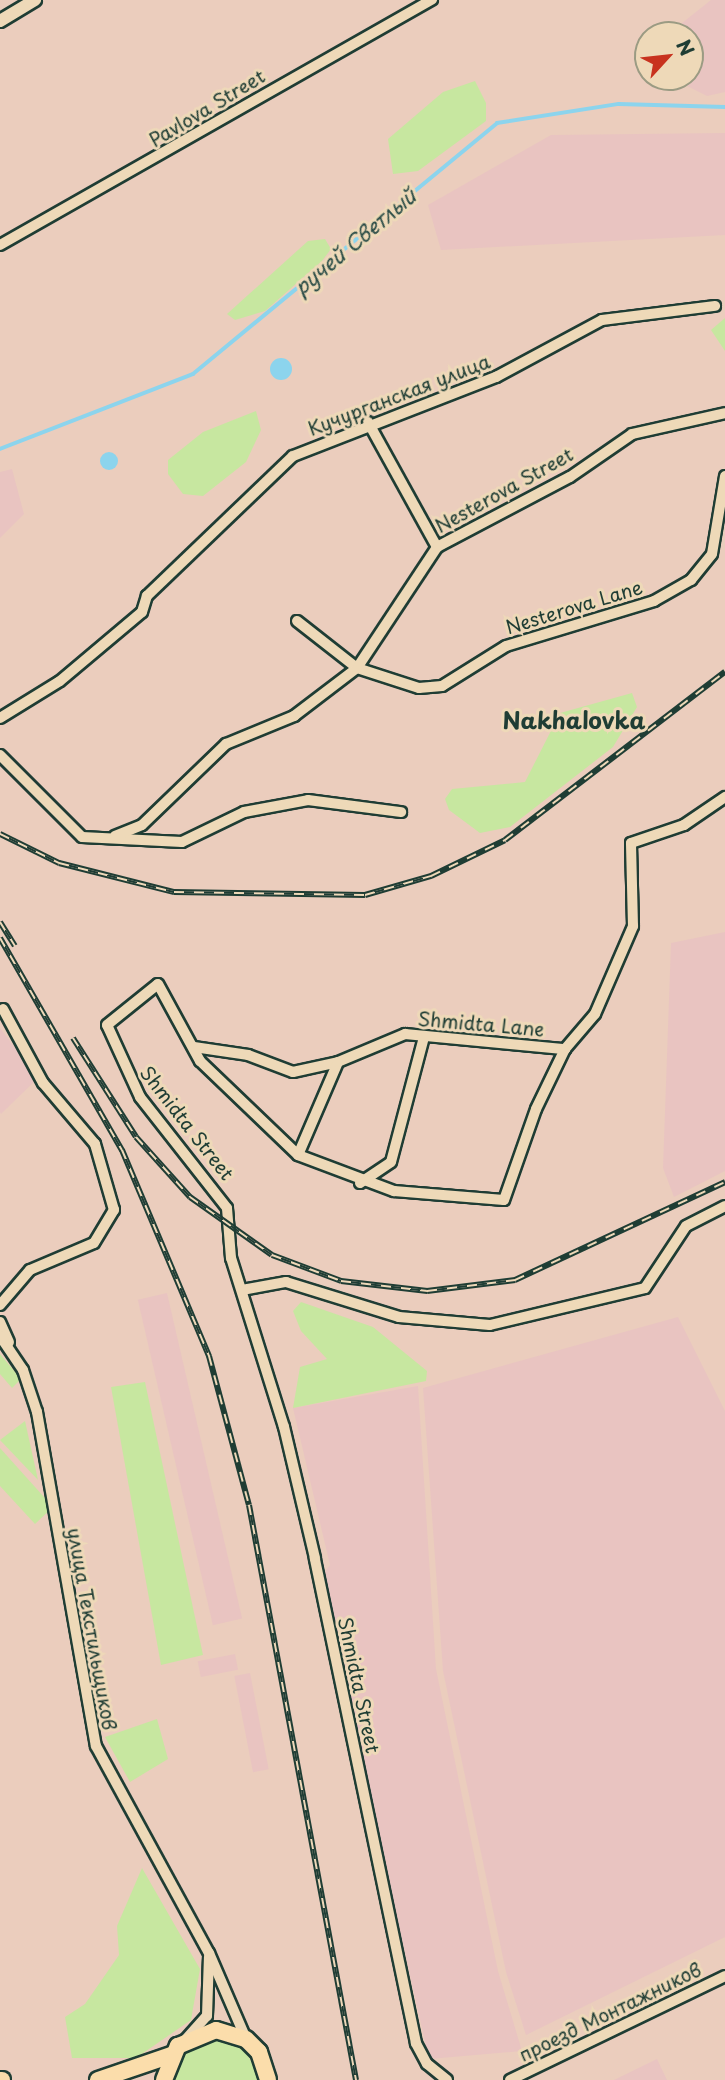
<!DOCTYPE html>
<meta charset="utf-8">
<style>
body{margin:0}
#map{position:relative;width:725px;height:2080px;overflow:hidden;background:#ebcdbd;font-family:"Playpen Sans",sans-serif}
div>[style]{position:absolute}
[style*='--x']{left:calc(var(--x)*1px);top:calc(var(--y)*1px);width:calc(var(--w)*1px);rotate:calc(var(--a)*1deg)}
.built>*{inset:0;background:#e9c4c1;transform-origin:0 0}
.green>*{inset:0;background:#c7e7a0}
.water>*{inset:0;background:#8cd4ed}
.round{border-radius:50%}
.stream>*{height:3.5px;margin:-1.75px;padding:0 1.75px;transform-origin:1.75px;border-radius:1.75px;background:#8cd4ed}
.roads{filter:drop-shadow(2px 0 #1f3d34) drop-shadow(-2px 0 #1f3d34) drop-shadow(0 2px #1f3d34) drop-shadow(0 -2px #1f3d34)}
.minor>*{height:10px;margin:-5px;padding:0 5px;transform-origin:5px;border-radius:5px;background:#eed9b8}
.tertiary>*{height:12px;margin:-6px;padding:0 6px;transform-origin:6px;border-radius:6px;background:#eed9b8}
.primary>*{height:16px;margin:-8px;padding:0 8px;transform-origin:8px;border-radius:8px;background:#fbddab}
.rail>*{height:6px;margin-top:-3px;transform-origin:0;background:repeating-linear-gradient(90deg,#eed9b8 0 10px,#1f3d34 0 20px);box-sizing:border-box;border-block:2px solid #1f3d34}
span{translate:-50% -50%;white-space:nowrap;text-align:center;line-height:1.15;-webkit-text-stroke:6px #eed9b8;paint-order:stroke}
.street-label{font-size:19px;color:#1f3d34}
.water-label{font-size:21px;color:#2a4c46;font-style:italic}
.quarter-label{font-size:23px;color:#1f3d34;font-weight:700}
.north{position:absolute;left:634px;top:21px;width:70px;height:70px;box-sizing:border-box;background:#eed9b8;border:2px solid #9b9b83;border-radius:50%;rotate:63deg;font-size:19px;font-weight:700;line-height:28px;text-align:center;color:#1f3d34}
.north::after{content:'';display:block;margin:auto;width:24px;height:32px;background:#c8321e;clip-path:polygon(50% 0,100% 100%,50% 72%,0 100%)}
</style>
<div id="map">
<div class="built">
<div style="clip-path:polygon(711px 0,725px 0,725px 92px,707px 96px,669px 77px,690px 77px,690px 35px,667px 35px)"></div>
<div style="clip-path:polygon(725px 133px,725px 235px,441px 250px,428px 205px,551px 135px)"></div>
<div style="clip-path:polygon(12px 469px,24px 514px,0 538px,0 472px)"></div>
<div style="clip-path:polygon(725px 932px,725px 1171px,674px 1197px,663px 1168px,671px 943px)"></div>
<div style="clip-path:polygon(0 1028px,38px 1078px,1px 1114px,0 1112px)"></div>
<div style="left:167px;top:1293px;width:334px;height:30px;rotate:77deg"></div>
<div style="clip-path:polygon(678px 1317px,725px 1411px,725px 1937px,526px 2035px,506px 1972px,443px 1671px,423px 1388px)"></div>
<div style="clip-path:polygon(418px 1386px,436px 1669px,498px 1971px,522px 2051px,429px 2059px,320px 1578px,330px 1565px,293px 1408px)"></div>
<div style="left:235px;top:1654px;width:16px;height:38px;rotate:79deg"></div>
<div style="left:250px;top:1673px;width:98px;height:16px;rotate:79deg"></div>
<div style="clip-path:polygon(657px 2059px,667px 2080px,614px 2080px)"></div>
</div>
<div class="green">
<div style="clip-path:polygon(475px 81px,486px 103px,486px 121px,418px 171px,393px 174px,388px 139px,443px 92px)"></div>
<div style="clip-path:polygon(325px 239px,331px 249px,322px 261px,265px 311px,235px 320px,227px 314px,308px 241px)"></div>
<div style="clip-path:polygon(725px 318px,725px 351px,711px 330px)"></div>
<div style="clip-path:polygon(256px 411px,261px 430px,246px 462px,203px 496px,183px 494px,168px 474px,168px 460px,203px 432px)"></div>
<div style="clip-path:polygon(632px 693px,637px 707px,613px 747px,510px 827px,480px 833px,449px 810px,445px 799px,452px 789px,525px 782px,560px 713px)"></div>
<div style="clip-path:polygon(301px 1302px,373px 1327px,427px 1371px,426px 1381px,293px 1408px,300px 1367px,327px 1359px,301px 1331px,293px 1311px)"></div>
<div style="clip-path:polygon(0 1354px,21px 1379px,12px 1388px,0 1374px)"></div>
<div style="clip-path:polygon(145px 1382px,203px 1655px,161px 1665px,111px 1387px)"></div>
<div style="clip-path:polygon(25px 1421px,38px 1480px,0 1440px)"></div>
<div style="clip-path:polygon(0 1448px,53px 1507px,35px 1524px,0 1486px)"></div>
<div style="clip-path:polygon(157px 1719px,168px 1759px,130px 1782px,105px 1737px)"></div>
<div style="clip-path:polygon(142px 1868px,200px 1969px,191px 2020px,136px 2058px,72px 2058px,65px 2017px,85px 2004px,119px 1955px,117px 1926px)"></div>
<div style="clip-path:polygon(216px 2037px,244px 2047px,260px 2080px,170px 2080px,188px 2046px)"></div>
</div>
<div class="water">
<div class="round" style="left:270px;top:358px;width:22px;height:22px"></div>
<div class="round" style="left:100px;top:452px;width:18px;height:18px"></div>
</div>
<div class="stream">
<div style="--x:0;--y:449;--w:207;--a:-21.2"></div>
<div style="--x:193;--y:374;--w:394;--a:-39.5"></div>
<div style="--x:497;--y:123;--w:123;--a:-8.9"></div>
<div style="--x:619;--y:104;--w:106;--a:1.6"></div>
</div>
<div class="roads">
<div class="minor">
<div style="--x:0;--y:245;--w:497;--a:-29.6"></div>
<div style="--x:368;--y:422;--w:143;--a:61.1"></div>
<div style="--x:297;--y:621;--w:76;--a:38.1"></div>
<div style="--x:357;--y:668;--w:65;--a:17.9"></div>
<div style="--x:419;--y:688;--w:23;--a:-5"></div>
<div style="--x:442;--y:686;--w:75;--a:-32"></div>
<div style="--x:506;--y:646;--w:155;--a:-16.9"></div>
<div style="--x:654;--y:601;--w:43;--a:-29.6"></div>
<div style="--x:691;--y:580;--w:33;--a:-51"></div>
<div style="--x:712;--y:554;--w:79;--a:-80.5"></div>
<div style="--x:0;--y:718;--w:70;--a:-31.7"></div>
<div style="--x:60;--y:681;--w:107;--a:-40.1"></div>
<div style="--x:142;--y:612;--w:17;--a:-73"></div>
<div style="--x:147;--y:596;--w:202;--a:-43.8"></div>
<div style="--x:293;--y:456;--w:218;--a:-21.3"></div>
<div style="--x:496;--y:377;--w:120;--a:-28.3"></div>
<div style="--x:602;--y:320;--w:114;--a:-7.1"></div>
<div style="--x:0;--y:755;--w:116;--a:45"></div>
<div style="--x:82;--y:837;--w:100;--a:2.9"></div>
<div style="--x:182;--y:842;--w:69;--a:-25.8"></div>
<div style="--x:244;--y:812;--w:65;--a:-10.6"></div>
<div style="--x:308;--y:800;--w:94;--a:7.4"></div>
<div style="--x:115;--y:836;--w:29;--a:-22"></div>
<div style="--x:142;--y:825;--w:117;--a:-44"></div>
<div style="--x:226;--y:744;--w:74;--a:-22.4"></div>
<div style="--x:294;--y:716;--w:79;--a:-37.3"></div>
<div style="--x:357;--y:668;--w:145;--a:-56.5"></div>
<div style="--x:437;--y:547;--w:150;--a:-27.8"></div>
<div style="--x:570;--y:477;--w:75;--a:-34.7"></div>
<div style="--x:632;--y:434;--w:95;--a:-12.7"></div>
<div style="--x:194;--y:1047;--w:55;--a:8.4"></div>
<div style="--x:248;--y:1055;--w:48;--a:20.7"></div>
<div style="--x:293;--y:1072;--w:46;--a:-12.5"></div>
<div style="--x:338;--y:1062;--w:73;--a:-22.7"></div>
<div style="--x:405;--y:1034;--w:161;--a:5.4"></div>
<div style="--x:298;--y:1155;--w:101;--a:-66.7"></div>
<div style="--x:360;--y:1183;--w:37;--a:-34"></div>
<div style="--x:391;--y:1162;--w:129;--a:-75.2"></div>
<div style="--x:242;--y:1290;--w:45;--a:-10.3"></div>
<div style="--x:286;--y:1282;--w:118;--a:17.2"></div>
<div style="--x:399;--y:1317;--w:91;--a:5"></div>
<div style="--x:490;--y:1325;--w:159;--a:-13.4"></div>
<div style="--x:645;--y:1288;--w:74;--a:-56.5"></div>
<div style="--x:686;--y:1226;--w:44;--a:-27.1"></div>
<div style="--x:0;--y:1305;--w:46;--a:-49.4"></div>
<div style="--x:30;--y:1270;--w:69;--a:-22.9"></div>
<div style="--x:94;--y:1243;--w:39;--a:-59"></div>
<div style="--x:114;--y:1210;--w:69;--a:-106.1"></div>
<div style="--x:95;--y:1144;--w:80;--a:-130.4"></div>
<div style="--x:43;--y:1083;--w:84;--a:-118.4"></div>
<div style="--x:0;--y:1322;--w:22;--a:66"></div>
<div style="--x:0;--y:1336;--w:41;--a:55.9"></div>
<div style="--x:23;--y:1370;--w:44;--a:71.6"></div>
<div style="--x:37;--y:1412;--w:339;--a:80"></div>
<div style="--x:96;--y:1746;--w:236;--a:61.4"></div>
<div style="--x:209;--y:1953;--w:94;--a:66.7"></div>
<div style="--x:186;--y:2039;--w:31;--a:-48"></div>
<div style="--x:207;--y:2016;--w:59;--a:-88.1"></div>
<div style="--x:447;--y:2080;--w:26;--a:-141"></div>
<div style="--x:427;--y:2064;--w:24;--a:-118"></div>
<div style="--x:416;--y:2043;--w:495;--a:-101.8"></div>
<div style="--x:315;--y:1558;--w:135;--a:-103.3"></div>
<div style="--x:284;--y:1427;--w:177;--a:-107.4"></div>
<div style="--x:231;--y:1258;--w:50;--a:-94.6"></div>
<div style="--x:227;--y:1208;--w:141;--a:-128.1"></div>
<div style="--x:140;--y:1097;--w:79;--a:-114.6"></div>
<div style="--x:107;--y:1025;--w:65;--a:-38.8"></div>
<div style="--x:158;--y:984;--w:88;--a:61.4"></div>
<div style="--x:200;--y:1061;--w:136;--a:43.8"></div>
<div style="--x:298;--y:1155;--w:103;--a:20.6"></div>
<div style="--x:394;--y:1191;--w:110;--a:4.7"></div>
<div style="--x:504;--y:1200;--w:96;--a:-70.6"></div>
<div style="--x:536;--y:1109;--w:67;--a:-64.2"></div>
<div style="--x:565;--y:1049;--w:46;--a:-49.4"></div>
<div style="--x:595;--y:1014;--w:96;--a:-66.6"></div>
<div style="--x:633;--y:926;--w:83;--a:-91.4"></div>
<div style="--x:631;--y:843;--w:56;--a:-18.8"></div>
<div style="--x:684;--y:825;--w:50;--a:-34.3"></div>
<div style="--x:510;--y:2080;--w:239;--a:-25.8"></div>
</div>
<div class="tertiary">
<div style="--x:0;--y:21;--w:41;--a:-31"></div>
</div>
<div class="primary">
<div style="--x:0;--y:2080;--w:2;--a:0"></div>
<div style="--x:98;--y:2080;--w:77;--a:-18.9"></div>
<div style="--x:164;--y:2080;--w:37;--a:-68"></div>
<div style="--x:178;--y:2046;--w:41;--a:-22.8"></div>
<div style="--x:216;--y:2030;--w:31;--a:17"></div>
<div style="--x:246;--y:2039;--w:18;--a:45"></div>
<div style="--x:259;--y:2052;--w:29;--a:72"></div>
</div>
</div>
<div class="rail">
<div style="--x:0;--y:834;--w:66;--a:26.2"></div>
<div style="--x:59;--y:863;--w:119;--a:14.2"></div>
<div style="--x:174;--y:892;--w:191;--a:0.9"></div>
<div style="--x:365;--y:895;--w:69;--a:-16.1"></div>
<div style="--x:431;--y:876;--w:82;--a:-25.9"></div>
<div style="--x:505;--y:840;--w:277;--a:-37.4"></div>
<div style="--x:0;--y:922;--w:28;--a:58"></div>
<div style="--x:0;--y:938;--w:245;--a:60.1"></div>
<div style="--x:122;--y:1150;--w:224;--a:67.1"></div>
<div style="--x:209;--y:1356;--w:154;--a:75"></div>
<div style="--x:249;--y:1505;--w:585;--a:79.46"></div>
<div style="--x:73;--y:1038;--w:117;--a:57.5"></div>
<div style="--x:136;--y:1137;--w:81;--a:48"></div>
<div style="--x:190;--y:1197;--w:100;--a:35.3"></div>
<div style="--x:272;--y:1255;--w:74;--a:20.6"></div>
<div style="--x:341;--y:1281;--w:87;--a:6.6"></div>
<div style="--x:427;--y:1291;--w:89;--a:-7.1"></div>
<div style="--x:515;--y:1280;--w:232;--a:-25"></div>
</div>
<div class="street-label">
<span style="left:207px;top:108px;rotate:-31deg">Pavlova Street</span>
<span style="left:399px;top:395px;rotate:-21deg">Кучурганская улица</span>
<span style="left:504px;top:490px;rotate:-29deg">Nesterova Street</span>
<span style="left:574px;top:607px;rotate:-17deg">Nesterova Lane</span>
<span style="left:481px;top:1024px;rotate:5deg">Shmidta Lane</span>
<span style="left:187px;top:1123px;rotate:52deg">Shmidta Street</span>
<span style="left:92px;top:1629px;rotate:80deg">улица Текстильщиков</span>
<span style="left:359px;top:1685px;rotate:78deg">Shmidta Street</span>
<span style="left:610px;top:2012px;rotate:-26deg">проезд Монтажников</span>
</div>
<div class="water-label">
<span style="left:354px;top:241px;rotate:-40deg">ручей Светлый</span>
</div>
<div class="quarter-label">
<span style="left:574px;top:720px">Nakhalovka</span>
</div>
<div class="north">N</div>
</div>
